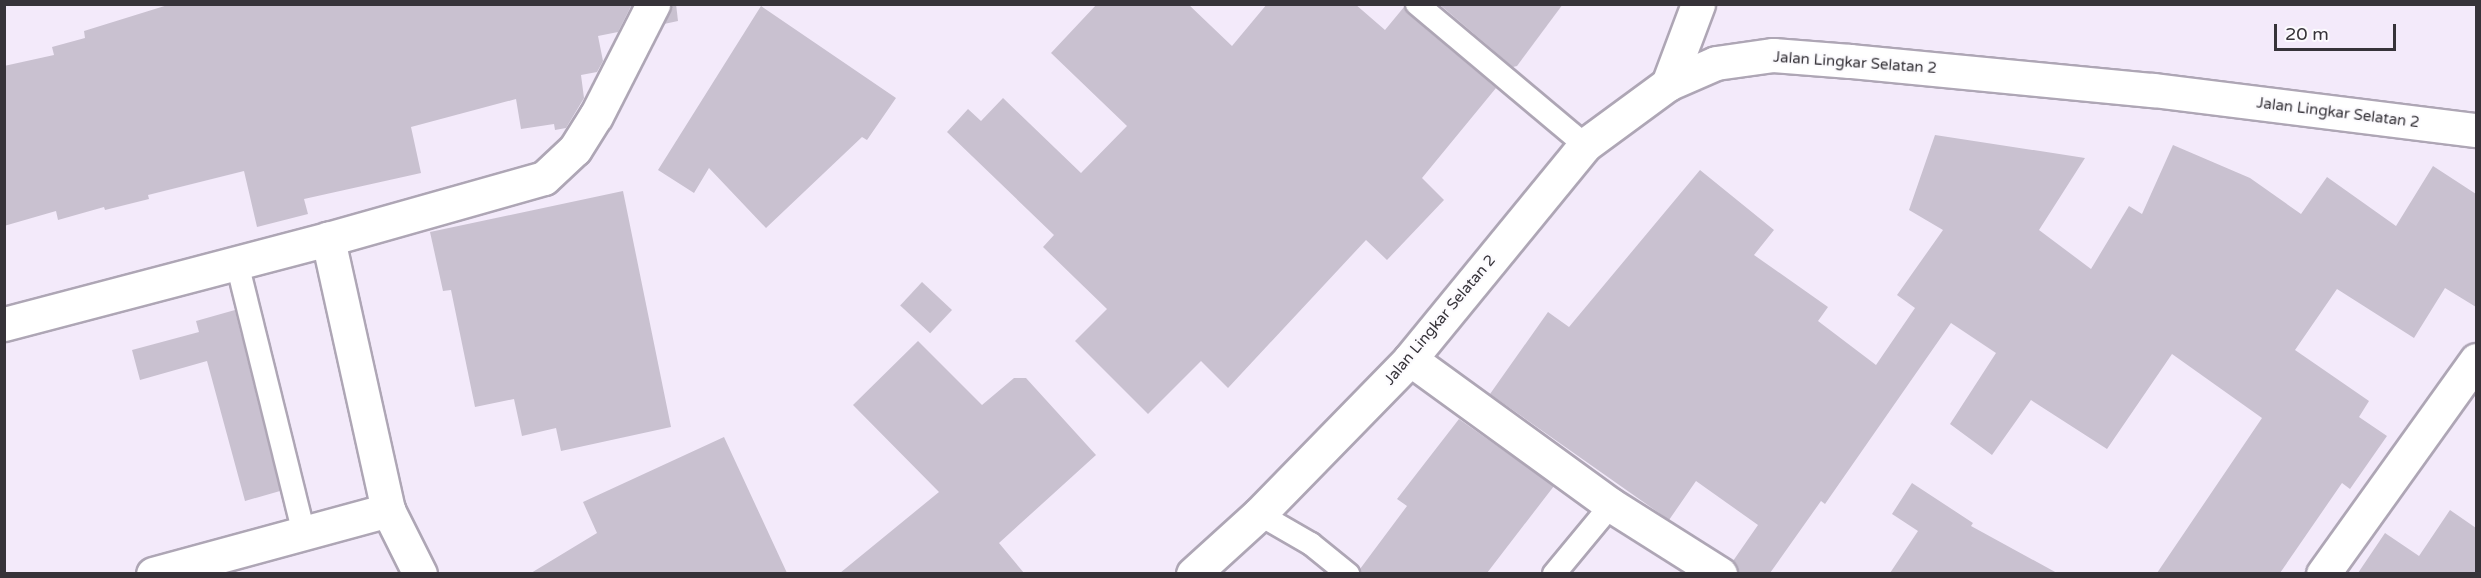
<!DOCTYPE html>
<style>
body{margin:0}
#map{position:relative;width:2481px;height:578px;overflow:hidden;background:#f3eafa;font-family:"Varela Round",sans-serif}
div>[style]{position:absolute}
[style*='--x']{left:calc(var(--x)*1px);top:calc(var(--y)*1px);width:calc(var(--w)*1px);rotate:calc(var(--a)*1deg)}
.building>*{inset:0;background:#c9c1d0;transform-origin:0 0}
.roads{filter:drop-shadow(2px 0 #aea6b5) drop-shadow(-2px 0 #aea6b5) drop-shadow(0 2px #aea6b5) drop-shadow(0 -2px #aea6b5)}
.lane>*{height:22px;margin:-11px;padding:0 11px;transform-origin:11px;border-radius:11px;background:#fff}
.street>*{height:33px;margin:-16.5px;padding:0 16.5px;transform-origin:16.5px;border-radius:16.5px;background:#fff}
.highway>*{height:33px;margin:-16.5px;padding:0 16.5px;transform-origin:16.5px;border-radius:16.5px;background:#fff}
span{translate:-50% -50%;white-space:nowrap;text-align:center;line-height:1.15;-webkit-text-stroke:4.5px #fcfbfe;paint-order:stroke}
.street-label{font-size:15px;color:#363339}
.frame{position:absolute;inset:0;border:6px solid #363339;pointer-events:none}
.scale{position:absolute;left:2274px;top:24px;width:122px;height:27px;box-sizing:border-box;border:3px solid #363339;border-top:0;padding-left:8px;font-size:18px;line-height:21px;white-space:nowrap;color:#363339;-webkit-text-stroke:4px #fcfbfe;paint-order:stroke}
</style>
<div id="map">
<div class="building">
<div style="clip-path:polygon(171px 4px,632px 4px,618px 32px,598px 36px,603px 61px,597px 72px,581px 75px,584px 98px,566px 128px,555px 130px,554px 124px,521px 129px,516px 99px,411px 127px,421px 173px,304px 199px,308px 214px,257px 227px,244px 171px,148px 195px,149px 199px,105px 210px,104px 207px,58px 220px,56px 211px,4px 226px,4px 66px,54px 55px,52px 47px,85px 38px,84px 31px)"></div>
<div style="clip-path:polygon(671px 4px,676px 4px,678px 21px,664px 24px)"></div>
<div style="clip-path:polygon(1097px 4px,1188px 4px,1232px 46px,1267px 4px,1355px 4px,1385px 30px,1404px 7px,1408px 14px,1496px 88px,1422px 178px,1444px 200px,1387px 260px,1366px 240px,1228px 388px,1201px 361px,1148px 414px,1075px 341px,1107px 309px,1043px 247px,1054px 235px,947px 132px,968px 109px,981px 121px,1003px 98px,1081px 173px,1127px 126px,1051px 53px)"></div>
<div style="clip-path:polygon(1439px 4px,1563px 4px,1517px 66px,1513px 67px)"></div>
<div style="clip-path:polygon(761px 6px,896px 98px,867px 140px,862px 137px,766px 228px,709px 168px,694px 193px,658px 170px)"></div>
<div style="clip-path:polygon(1935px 135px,2085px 158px,2039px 230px,2091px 269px,2129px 206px,2142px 214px,2173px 145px,2250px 178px,2301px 214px,2327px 177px,2396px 226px,2433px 166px,2476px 194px,2476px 307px,2445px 288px,2414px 338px,2337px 289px,2295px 350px,2369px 401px,2359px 417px,2387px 436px,2350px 489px,2342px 483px,2280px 573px,2157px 573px,2262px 418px,2172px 354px,2107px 449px,2031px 400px,1992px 455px,1950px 424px,1996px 353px,1951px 323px,1825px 504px,1821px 501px,1770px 573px,1739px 573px,1733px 561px,1758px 525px,1696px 481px,1669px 520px,1490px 394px,1548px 312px,1569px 327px,1700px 170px,1774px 230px,1754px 255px,1828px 307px,1818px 321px,1876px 365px,1915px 308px,1897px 295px,1943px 230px,1909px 210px)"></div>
<div style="clip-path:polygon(623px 191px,671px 427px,561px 451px,556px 428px,522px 436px,514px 399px,475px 407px,451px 290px,443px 291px,430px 232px)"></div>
<div style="left:922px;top:282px;width:41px;height:32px;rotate:43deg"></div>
<div style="clip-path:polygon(235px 310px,280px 491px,245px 501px,207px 361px,140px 380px,132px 350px,199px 332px,196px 321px)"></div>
<div style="clip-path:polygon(918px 341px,982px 405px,1014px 378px,1026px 378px,1096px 455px,999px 543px,1024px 573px,840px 573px,939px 492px,853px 405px)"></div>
<div style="clip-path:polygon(1459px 419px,1554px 486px,1487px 573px,1361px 573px,1360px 569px,1407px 506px,1397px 499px)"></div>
<div style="clip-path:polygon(724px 437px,787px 573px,531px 573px,597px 533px,583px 502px)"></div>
<div style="clip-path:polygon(1912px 483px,1973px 523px,1971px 526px,2057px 573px,1890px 573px,1918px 531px,1892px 514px)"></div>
<div style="clip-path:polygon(2450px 510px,2476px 528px,2476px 573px,2358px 573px,2385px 533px,2419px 556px)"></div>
</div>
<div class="roads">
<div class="lane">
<div style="--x:1417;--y:4;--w:219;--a:40"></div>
<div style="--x:237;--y:263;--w:278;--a:76.1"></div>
<div style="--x:1259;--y:514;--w:60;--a:30"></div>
<div style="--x:1311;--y:544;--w:48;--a:39"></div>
<div style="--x:1554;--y:574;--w:89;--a:-50.4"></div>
</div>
<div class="street">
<div style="--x:1668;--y:84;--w:85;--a:-69.4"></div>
<div style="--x:4;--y:324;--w:335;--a:-14.7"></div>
<div style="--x:1410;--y:359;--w:248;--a:36"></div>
<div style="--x:1611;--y:505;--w:129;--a:32.3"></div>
<div style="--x:153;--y:574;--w:244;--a:-15.2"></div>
<div style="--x:420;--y:574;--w:72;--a:-116.6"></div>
<div style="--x:388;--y:510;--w:278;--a:-102.5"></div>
<div style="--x:328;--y:239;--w:224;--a:-15.8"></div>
<div style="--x:544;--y:178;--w:42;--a:-43.1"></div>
<div style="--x:575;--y:149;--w:39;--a:-58"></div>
<div style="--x:596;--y:116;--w:126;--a:-63"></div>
<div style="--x:2323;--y:574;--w:263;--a:-54.4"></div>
</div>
<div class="highway">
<div style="--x:1193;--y:574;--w:89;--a:-42.3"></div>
<div style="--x:1259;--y:514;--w:216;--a:-45.7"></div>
<div style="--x:1410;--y:359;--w:276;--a:-50.7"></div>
<div style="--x:1585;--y:145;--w:103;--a:-36.3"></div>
<div style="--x:1668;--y:84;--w:52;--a:-23.6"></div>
<div style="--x:1716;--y:63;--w:58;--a:-8"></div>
<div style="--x:1773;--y:55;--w:77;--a:4.5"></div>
<div style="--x:1850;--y:61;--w:304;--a:5.5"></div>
<div style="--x:2153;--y:90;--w:325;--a:7.1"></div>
</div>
</div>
<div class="street-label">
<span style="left:1855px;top:63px;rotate:4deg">Jalan Lingkar Selatan 2</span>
<span style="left:2338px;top:113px;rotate:7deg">Jalan Lingkar Selatan 2</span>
<span style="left:1440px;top:320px;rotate:-50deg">Jalan Lingkar Selatan 2</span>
</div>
<div class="frame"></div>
<div class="scale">20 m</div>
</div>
